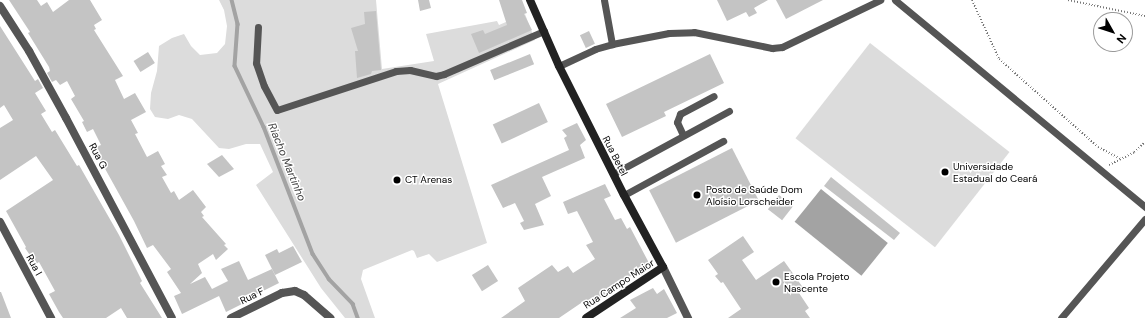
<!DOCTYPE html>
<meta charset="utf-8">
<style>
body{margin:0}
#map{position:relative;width:1145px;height:318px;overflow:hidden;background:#fff;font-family:"DM Sans",sans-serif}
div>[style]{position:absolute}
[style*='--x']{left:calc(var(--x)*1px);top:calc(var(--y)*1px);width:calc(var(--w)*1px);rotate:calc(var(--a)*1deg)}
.green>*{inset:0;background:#dcdcdc;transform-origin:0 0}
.water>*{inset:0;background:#a3a3a3;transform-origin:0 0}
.stream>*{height:3.5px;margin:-1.75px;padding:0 1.75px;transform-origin:1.75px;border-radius:1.75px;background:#a3a3a3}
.building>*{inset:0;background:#c4c4c4;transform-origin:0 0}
.path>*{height:2px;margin-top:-1px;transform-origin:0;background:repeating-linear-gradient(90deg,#777 0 1px,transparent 0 3px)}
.lane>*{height:7px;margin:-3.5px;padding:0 3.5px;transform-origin:3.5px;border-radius:3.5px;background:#555}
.street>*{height:8px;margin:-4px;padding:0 4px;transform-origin:4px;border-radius:4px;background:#555}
.secondary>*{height:8px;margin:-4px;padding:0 4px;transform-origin:4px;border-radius:4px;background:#222}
.dots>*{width:11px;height:11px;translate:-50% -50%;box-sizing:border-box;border:2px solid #fff;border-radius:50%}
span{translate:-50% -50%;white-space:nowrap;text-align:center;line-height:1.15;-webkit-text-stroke:3px #fff;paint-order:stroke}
.street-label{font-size:10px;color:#000}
.poi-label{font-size:10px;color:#000}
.left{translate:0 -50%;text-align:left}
.water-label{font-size:11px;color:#444;font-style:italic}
.north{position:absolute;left:1093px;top:12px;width:40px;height:40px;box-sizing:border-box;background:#fff;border:1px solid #999;border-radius:50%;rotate:129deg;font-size:11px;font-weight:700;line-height:16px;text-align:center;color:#000}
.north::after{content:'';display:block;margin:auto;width:14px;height:18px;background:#000;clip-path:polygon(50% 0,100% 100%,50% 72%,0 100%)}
</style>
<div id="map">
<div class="green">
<div style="clip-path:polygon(219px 0,376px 0,382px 69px,434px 61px,426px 34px,497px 21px,499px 25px,525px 14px,535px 40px,438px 84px,487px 243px,437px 262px,429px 254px,417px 258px,414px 251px,412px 250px,363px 270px,361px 279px,375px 318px,345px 318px,321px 288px,256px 185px,273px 172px,260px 144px,246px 144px,229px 149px,219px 148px,192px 119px,179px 115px,168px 119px,155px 117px,150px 109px,151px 93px,157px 71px,159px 46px,172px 38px,184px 34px,191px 46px,200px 55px,217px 53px,225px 44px,227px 26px,224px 10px)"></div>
<div style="left:870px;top:43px;width:177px;height:121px;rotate:38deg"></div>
</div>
<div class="water">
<div style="left:821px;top:189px;width:86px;height:42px;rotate:39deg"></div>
</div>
<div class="stream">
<div style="--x:232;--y:0;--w:25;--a:76"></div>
<div style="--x:238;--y:24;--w:42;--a:94.1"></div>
<div style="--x:235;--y:66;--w:68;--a:64.6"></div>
<div style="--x:264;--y:127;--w:136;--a:68.9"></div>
<div style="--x:313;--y:254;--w:30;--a:57"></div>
<div style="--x:329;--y:279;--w:35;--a:46"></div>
<div style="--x:353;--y:304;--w:15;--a:70"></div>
</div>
<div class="building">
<div style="clip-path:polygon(9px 0,37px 0,41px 6px,47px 2px,53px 12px,69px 0,90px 0,102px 20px,94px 25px,96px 29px,94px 30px,123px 76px,115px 80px,124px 99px,135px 93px,146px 112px,131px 120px,138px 133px,135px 134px,147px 157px,158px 151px,165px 164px,161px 166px,167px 175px,162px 177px,171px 193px,174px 191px,179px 200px,193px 190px,206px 207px,201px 212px,204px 216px,202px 217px,226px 244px,224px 245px,228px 249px,216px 260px,213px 254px,198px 264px,202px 273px,190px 284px,205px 277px,212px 289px,228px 281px,221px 269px,239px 261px,248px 280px,272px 269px,279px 283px,255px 295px,256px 297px,226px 312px,219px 296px,182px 314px,174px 296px,181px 293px,167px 272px,171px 269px,153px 245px,147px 248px,134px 221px,98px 156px,100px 154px,96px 147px,101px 145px,93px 129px,87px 132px,82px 122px,84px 121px,71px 99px,75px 96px,67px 81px,60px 85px,56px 80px,52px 82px,47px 73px,50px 71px,49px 67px,28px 33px,30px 32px)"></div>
<div style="clip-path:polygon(418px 0,429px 0,431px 8px,420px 11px)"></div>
<div style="clip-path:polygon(499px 0,522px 0,527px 13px,524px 14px,532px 30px,479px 53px,471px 34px,483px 30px,485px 34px,507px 25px)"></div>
<div style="clip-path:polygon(717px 0,768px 0,754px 8px,757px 13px,749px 17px,746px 12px,727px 21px)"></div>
<div style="clip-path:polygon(776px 0,823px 0,786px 19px)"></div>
<div style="clip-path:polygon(376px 11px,381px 70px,372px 71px,371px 74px,357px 78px,355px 51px,358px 51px,351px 28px,365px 24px,364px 12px)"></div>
<div style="clip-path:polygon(0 26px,35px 81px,38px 79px,43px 88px,35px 93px,46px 111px,41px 114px,52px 132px,55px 130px,77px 166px,79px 165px,119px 235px,142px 281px,140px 283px,162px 318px,127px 318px,121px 308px,106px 318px,63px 318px,59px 312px,49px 294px,55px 291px,39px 262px,36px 264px,25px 248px,26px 247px,6px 211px,53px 180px,36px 156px,0 180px,0 128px,13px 120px,4px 105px,0 108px)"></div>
<div style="left:589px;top:31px;width:14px;height:10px;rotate:65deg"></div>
<div style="left:148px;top:52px;width:13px;height:17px;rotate:58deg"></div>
<div style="left:530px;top:54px;width:11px;height:43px;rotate:68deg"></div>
<div style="clip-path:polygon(710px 54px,724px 83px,664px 112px,666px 116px,622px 137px,606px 104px)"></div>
<div style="left:539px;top:103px;width:21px;height:51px;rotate:65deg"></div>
<div style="clip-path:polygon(577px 123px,586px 140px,580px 145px,585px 158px,542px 177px,551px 196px,535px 204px,544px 225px,524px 230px,520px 223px,524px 221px,515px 203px,503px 208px,491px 185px,569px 150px,564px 138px,567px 136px,562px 130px)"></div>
<div style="left:732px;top:148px;width:59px;height:93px;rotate:63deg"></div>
<div style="clip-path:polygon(222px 155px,234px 169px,219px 177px,207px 164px)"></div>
<div style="clip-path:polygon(831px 177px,900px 233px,894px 240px,824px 186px)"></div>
<div style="clip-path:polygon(605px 184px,611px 196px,604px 199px,615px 220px,621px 218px,627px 229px,630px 227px,649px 263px,588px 307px,584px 301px,559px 318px,501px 318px,525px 301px,518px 288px,552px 265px,558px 272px,568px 266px,573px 273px,595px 259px,586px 245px,593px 242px,577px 211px,568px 214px,563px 202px)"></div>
<div style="left:779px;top:195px;width:18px;height:18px;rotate:38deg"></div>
<div style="clip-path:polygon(743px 236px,754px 252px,742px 260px,756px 280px,784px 261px,804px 289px,799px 293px,809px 308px,805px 311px,810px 318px,728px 318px,741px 309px,723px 282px,721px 283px,715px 276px,718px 274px,708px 260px)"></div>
<div style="clip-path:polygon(293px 246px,302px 262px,275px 275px,265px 255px,277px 249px,279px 253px)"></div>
<div style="left:488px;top:265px;width:19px;height:19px;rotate:58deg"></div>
<div style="clip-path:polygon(653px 288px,657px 294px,664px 289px,677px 313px,667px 318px,620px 318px,636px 308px,630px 300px)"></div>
<div style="clip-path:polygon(0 292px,1px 292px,11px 318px,0 318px)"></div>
</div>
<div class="path">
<div style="--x:972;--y:0;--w:65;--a:65.4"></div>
<div style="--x:999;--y:59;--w:132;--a:41.6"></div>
<div style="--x:1098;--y:147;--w:26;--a:28"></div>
<div style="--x:1068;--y:0;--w:79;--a:11.7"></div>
<div style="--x:1109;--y:165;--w:28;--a:-27"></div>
<div style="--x:1134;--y:152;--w:15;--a:-42"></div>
</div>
<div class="lane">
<div style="--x:604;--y:0;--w:45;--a:79.7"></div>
<div style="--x:895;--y:0;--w:325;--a:39.6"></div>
<div style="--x:258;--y:27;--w:36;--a:93"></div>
<div style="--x:256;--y:63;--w:24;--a:71"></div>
<div style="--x:264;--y:86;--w:27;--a:62"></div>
<div style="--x:277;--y:110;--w:125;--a:-18.1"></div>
<div style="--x:396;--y:71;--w:14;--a:-4"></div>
<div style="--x:410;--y:70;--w:27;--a:13"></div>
<div style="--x:436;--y:76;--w:8;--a:-14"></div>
<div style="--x:444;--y:74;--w:109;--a:-23.3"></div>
<div style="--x:559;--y:66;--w:40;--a:-25"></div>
<div style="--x:595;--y:49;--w:18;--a:-16"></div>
<div style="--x:612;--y:44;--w:58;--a:-10.9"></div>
<div style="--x:669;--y:33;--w:25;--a:-2"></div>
<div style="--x:694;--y:32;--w:80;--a:11.6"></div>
<div style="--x:772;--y:48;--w:10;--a:-6"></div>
<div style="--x:782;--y:47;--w:109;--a:-25.6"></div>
<div style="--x:683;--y:135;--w:14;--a:-115"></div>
<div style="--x:677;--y:122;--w:9;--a:-69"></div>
<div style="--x:680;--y:114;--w:38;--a:-28"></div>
<div style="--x:613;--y:174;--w:132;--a:-28.5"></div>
<div style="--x:624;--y:195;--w:113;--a:-28.6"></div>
<div style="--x:1061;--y:318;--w:130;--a:-49.7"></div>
</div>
<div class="street">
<div style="--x:0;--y:6;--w:54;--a:57.2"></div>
<div style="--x:29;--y:51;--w:77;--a:61.1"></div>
<div style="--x:66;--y:118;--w:226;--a:62.1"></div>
<div style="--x:0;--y:222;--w:109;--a:62"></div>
<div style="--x:663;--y:267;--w:57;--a:63.9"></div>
<div style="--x:231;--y:318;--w:57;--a:-26.1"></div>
<div style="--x:282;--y:293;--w:13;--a:-9"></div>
<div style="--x:295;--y:291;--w:10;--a:24"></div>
<div style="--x:304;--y:295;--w:35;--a:41"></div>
</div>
<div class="secondary">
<div style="--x:530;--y:0;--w:72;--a:66.3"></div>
<div style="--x:559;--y:66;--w:144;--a:63.3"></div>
<div style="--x:624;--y:195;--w:82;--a:61.6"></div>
<div style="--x:663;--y:267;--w:92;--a:146.5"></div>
</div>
<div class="dots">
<div style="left:945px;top:172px;background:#000"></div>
<div style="left:397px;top:180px;background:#000"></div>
<div style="left:697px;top:195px;background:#000"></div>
<div style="left:776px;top:282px;background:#000"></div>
</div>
<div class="street-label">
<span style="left:98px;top:156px;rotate:62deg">Rua G</span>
<span style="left:615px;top:156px;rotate:63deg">Rua Betel</span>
<span style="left:34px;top:265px;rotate:62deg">Rua I</span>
<span style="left:619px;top:284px;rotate:-33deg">Rua Campo Maior</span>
<span style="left:252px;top:296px;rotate:-26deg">Rua F</span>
</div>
<div class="poi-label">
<span class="left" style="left:953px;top:172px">Universidade<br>Estadual do Ceará</span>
<span class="left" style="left:405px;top:180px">CT Arenas</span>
<span class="left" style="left:706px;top:195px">Posto de Saúde Dom<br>Aloísio Lorscheider</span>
<span class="left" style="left:784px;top:282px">Escola Projeto<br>Nascente</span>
</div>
<div class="water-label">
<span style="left:287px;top:162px;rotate:68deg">Riacho Martinho</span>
</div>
<div class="north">N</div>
</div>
